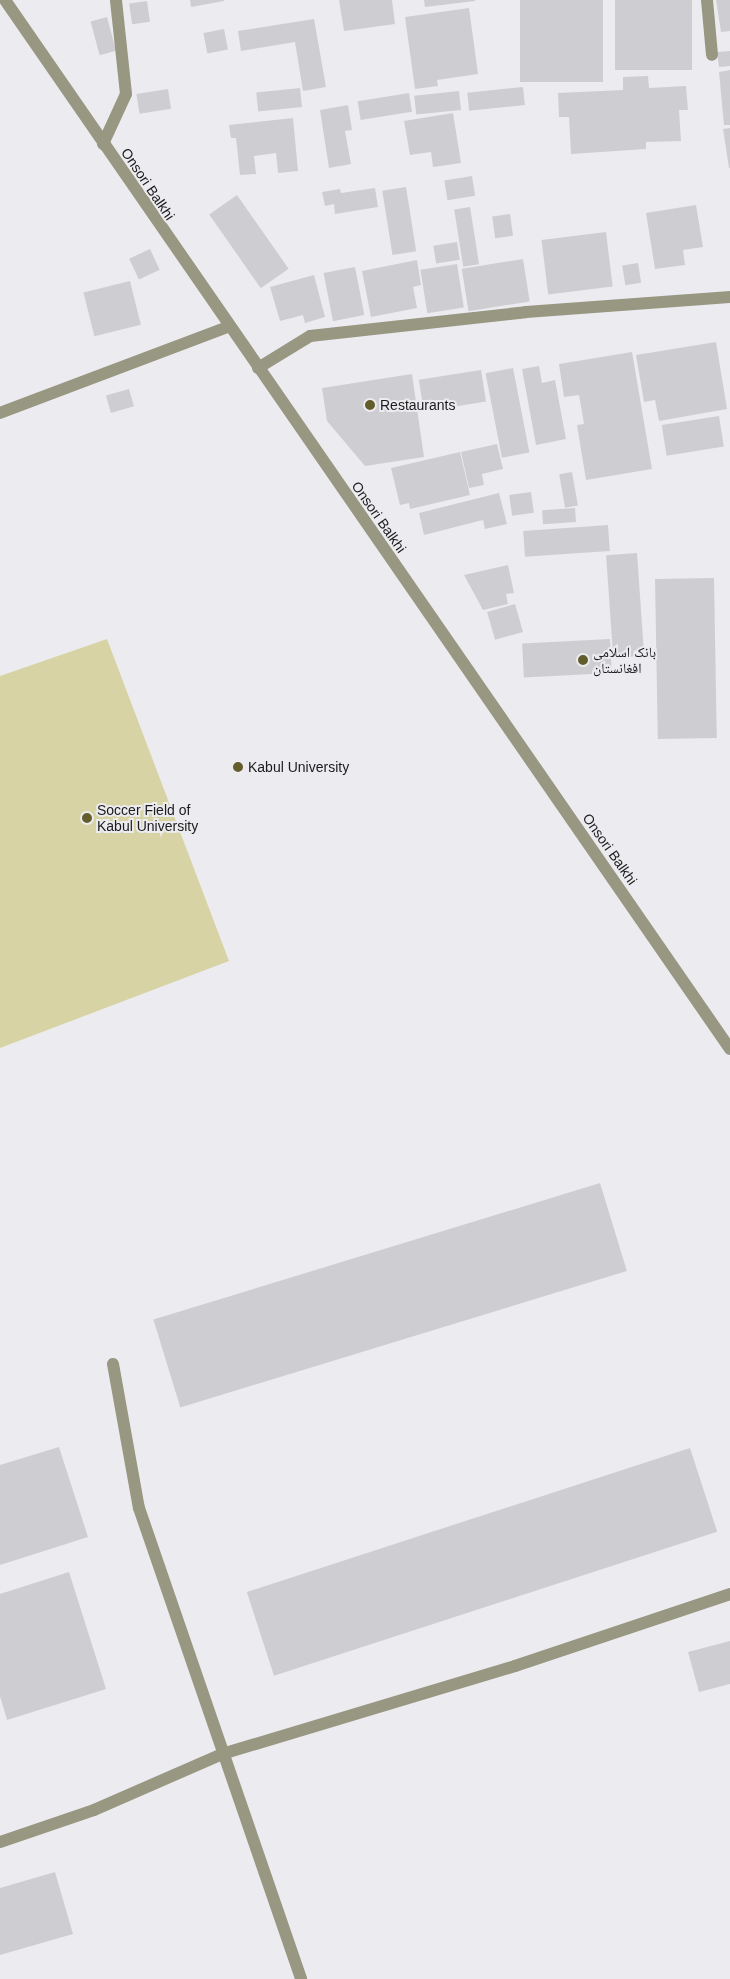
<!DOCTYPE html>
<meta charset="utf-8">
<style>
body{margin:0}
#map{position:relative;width:730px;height:1979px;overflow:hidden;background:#ececf0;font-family:Arial,"Noto Naskh Arabic",sans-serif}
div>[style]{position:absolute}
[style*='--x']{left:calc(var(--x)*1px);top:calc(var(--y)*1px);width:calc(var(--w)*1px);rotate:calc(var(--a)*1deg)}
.green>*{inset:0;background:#d7d3a4}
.building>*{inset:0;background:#ceced2;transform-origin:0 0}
.minor>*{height:12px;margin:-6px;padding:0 6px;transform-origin:6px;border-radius:6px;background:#989782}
.dots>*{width:14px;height:14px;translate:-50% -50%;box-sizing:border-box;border:2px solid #ececf0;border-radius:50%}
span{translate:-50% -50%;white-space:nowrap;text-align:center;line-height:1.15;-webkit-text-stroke:4px #ececf0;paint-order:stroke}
.street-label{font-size:14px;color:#1b1b1c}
.poi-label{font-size:14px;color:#1b1b1c}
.left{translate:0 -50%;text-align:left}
</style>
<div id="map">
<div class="green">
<div style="clip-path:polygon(107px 639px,229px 961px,0 1048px,0 676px)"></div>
</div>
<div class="building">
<div style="clip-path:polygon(190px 0,224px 0,224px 1px,191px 7px)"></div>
<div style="clip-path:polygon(339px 0,392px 0,395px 24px,344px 31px)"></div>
<div style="clip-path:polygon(424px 0,475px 0,475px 1px,425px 7px)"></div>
<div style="left:520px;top:0;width:83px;height:82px"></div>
<div style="left:615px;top:0;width:77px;height:70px"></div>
<div style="clip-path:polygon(716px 0,730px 0,730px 31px,721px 32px)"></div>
<div style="left:147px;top:1px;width:21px;height:18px;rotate:82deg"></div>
<div style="clip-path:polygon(469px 8px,478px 74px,437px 80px,438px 86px,415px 89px,405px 17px)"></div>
<div style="left:107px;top:17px;width:35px;height:17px;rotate:75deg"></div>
<div style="clip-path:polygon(314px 19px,326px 87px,303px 91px,295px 42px,241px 51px,238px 31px)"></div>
<div style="left:224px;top:29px;width:21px;height:21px;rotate:79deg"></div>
<div style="clip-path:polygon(730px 51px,730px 66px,719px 67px,717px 52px)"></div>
<div style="clip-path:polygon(730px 70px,730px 125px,724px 125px,719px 72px)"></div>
<div style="clip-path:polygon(648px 76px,649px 88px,686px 86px,688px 110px,679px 110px,681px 141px,646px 142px,646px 149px,571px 154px,569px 117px,559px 117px,558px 93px,623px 90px,623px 77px)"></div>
<div style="left:523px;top:87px;width:18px;height:56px;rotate:84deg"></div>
<div style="left:300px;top:88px;width:19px;height:44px;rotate:84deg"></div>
<div style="left:168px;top:89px;width:20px;height:32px;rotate:81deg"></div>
<div style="left:459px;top:91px;width:19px;height:45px;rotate:84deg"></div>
<div style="left:409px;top:93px;width:19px;height:52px;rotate:81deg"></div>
<div style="clip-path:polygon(348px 105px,352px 130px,345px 131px,351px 164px,329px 168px,320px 110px)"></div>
<div style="clip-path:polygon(453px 113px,461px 163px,433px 167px,431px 152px,410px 155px,404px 121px)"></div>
<div style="clip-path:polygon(293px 118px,298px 171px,278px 173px,276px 153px,254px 156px,256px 174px,240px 175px,236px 138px,231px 138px,229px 125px)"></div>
<div style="clip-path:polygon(730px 128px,730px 168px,729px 168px,723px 129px)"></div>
<div style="left:472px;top:176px;width:20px;height:28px;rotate:81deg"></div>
<div style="left:406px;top:187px;width:65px;height:24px;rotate:81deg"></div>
<div style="clip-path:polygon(375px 188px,378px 207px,335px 214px,334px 204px,325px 206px,322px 192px,340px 189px,341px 193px)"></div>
<div style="left:237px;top:195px;width:90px;height:34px;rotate:55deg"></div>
<div style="clip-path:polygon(696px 205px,703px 247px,683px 250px,685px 265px,655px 269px,646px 213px)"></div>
<div style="left:470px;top:207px;width:58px;height:16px;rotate:81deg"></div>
<div style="left:510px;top:214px;width:22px;height:18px;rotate:82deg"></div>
<div style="left:606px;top:232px;width:55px;height:65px;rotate:83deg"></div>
<div style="left:457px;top:242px;width:18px;height:24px;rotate:81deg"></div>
<div style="left:150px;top:249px;width:23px;height:23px;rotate:65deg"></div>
<div style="left:523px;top:259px;width:43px;height:62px;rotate:81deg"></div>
<div style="clip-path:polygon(417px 260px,421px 285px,413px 287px,417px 308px,371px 317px,362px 271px)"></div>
<div style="left:638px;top:263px;width:20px;height:16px;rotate:81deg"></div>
<div style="left:457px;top:264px;width:44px;height:37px;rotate:81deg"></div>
<div style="left:355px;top:267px;width:49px;height:32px;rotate:79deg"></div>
<div style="clip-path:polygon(314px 275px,325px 317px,305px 323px,303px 315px,280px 321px,270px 287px)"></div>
<div style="left:130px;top:281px;width:45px;height:48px;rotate:76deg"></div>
<div style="clip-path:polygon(716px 342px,727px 409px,659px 421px,655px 400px,644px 402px,636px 355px)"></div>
<div style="clip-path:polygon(632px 352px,652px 469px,586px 480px,577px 425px,584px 424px,579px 395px,564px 397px,559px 364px)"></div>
<div style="clip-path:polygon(539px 366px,542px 383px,555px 380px,566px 439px,536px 445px,522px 369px)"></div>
<div style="left:513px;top:368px;width:86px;height:28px;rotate:79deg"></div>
<div style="left:481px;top:370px;width:32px;height:63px;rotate:81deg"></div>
<div style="clip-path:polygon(412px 374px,424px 457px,365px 466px,327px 421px,322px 388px)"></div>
<div style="left:129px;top:389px;width:18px;height:24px;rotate:74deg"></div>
<div style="left:719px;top:416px;width:31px;height:58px;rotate:81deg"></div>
<div style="clip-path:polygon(497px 444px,503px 469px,482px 474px,484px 485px,469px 488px,461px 452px)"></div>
<div style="clip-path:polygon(460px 452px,470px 495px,410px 509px,409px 503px,400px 505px,391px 468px)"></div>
<div style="left:572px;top:472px;width:34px;height:13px;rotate:80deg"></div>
<div style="left:531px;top:492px;width:21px;height:22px;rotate:82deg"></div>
<div style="clip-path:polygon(499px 493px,507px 524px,485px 529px,483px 520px,424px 535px,419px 513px)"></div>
<div style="left:575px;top:508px;width:14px;height:33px;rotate:86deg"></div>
<div style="left:608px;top:525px;width:26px;height:85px;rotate:86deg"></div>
<div style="left:637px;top:553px;width:103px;height:31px;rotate:86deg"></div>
<div style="clip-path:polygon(508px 565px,514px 593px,506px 594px,508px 604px,483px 610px,464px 575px)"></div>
<div style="left:714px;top:578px;width:160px;height:59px;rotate:89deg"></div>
<div style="left:515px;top:604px;width:29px;height:29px;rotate:74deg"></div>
<div style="left:610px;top:639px;width:34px;height:88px;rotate:87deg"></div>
<div style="left:600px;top:1183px;width:92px;height:467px;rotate:73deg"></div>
<div style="clip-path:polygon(59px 1447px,88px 1537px,0 1565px,0 1465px)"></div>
<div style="left:690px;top:1448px;width:88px;height:466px;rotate:72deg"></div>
<div style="clip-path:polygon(69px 1572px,106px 1689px,7px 1720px,0 1696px,0 1594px)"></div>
<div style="clip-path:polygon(730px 1641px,730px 1684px,699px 1692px,688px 1652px)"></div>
<div style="clip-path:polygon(55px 1872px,73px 1934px,0 1955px,0 1888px)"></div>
</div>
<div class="minor">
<div style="--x:5;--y:0;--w:1275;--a:55.35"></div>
<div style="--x:707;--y:0;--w:55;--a:84.8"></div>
<div style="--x:103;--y:144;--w:55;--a:-65.3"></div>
<div style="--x:126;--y:94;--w:95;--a:-96.1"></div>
<div style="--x:258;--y:368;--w:61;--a:-31.6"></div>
<div style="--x:310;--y:336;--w:217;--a:-6.3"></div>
<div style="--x:526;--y:312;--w:205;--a:-4.2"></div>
<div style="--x:0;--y:413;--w:244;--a:-20.7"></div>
<div style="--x:113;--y:1364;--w:146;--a:79.8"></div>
<div style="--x:139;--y:1508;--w:498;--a:71"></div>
<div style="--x:0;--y:1842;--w:99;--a:-18.8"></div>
<div style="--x:94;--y:1810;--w:140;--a:-23.6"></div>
<div style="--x:222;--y:1754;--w:306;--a:-16.7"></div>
<div style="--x:515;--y:1666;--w:227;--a:-18.5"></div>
</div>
<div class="dots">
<div style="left:370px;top:405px;background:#625d2a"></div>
<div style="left:583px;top:660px;background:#625d2a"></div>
<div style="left:238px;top:767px;background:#625d2a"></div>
<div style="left:87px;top:818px;background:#625d2a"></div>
</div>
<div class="street-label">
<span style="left:148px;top:184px;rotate:56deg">Onsori Balkhi</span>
<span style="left:379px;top:517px;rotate:55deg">Onsori Balkhi</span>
<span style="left:610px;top:849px;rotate:55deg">Onsori Balkhi</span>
</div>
<div class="poi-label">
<span class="left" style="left:380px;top:405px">Restaurants</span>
<span class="left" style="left:593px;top:660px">بانک اسلامی<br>افغانستان</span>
<span class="left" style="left:248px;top:767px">Kabul University</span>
<span class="left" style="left:97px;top:818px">Soccer Field of<br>Kabul University</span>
</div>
</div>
